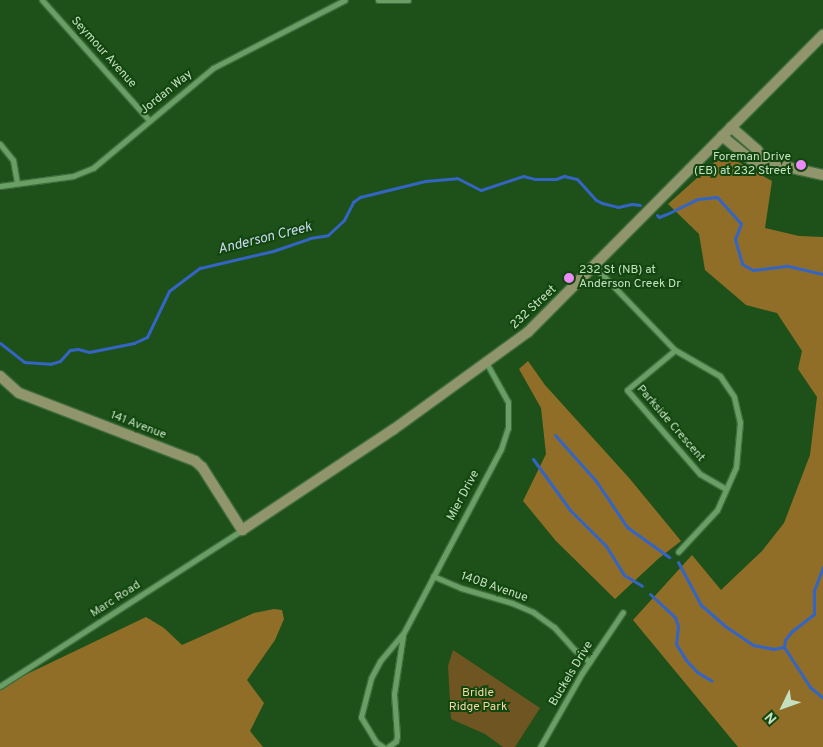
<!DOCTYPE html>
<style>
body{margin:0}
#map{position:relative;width:823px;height:747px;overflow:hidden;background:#1e511a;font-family:Overpass,sans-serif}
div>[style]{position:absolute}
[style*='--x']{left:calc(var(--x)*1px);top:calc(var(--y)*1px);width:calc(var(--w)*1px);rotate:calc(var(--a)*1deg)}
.green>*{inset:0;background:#6f5522}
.forest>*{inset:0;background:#906e28}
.stream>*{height:3px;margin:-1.5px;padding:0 1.5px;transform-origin:1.5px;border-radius:1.5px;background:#3465c5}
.roads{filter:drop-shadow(1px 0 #3f6c3e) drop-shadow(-1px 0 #3f6c3e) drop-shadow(0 1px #3f6c3e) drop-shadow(0 -1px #3f6c3e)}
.street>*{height:5px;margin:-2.5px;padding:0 2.5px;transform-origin:2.5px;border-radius:2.5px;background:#699e64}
.secondary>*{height:10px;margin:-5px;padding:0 5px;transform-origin:5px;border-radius:5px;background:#91956c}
.dots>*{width:14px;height:14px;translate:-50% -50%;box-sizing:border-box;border:2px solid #12460e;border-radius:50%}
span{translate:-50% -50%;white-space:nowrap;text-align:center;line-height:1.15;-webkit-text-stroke:4px #12460e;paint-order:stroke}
.street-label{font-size:12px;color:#c4e0c1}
.poi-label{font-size:12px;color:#c4e0c1}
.right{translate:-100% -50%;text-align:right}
.left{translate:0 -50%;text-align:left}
.park-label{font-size:12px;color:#f4d7a2}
.water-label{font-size:14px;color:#c9d7f0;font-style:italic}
.north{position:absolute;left:758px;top:682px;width:50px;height:50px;-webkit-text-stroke:4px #12460e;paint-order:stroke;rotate:228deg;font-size:14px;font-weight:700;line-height:20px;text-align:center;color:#c4e0c1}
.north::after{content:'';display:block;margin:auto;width:18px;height:22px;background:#c4e0c1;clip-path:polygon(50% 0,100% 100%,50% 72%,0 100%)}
</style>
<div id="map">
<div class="green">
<div style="clip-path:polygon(453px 650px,540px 708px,515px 747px,503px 747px,485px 734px,451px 719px,448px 666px)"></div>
</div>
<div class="forest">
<div style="clip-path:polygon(731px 158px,772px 181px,765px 228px,799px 236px,823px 237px,823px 747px,738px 747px,633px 620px,692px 555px,721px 590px,762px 551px,784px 523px,810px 455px,817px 397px,798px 369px,802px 351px,777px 313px,746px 305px,705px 270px,699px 234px,668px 204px,716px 161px)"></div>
<div style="clip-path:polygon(528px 361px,545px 385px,630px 479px,681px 541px,658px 559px,615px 599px,556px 541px,523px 501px,546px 454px,541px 408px,519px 369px)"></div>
<div style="clip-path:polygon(274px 609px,282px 610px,284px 619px,275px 640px,247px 680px,264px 703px,250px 731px,263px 747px,0 747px,0 687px,146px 617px,164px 628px,182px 645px,254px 613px)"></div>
</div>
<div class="stream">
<div style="--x:657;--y:215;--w:3;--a:45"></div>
<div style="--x:659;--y:217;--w:11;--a:-22"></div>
<div style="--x:669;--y:213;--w:32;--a:-26"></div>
<div style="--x:698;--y:199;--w:19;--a:-6"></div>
<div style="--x:717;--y:197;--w:36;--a:48"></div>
<div style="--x:741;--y:224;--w:16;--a:112"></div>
<div style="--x:735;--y:239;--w:26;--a:74"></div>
<div style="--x:742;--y:264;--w:13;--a:29"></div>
<div style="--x:753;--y:270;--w:35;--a:-7"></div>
<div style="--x:788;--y:266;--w:36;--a:13"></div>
<div style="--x:0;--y:343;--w:31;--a:38"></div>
<div style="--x:24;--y:362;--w:26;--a:4"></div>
<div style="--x:50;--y:364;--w:10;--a:-17"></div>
<div style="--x:60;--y:361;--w:15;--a:-48"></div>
<div style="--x:70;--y:350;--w:8;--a:-7"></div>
<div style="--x:78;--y:349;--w:11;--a:15"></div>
<div style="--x:89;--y:352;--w:46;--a:-11.3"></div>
<div style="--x:134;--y:343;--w:14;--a:-25"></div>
<div style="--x:147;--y:337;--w:51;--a:-64.4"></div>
<div style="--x:169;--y:291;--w:39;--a:-37"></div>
<div style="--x:200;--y:268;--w:75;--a:-13.1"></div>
<div style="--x:273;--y:251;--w:39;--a:-19"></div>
<div style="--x:310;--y:238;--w:18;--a:-9"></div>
<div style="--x:328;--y:235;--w:22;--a:-43"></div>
<div style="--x:344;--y:220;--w:20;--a:-63"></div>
<div style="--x:353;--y:202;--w:9;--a:-36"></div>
<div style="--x:360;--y:197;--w:67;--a:-13.8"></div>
<div style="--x:425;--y:181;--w:32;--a:-5"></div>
<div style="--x:457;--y:178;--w:27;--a:27"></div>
<div style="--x:481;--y:190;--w:44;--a:-18.4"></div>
<div style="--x:523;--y:176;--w:12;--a:14"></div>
<div style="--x:535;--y:179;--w:21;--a:0"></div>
<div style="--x:556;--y:179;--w:9;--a:-21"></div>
<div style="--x:564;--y:176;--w:13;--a:13"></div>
<div style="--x:577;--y:179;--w:28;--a:48"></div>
<div style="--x:596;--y:200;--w:7;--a:27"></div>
<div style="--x:602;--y:203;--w:16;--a:14"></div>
<div style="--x:618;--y:207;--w:14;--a:-12"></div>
<div style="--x:632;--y:204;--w:8;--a:7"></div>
<div style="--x:555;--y:435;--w:62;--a:48.3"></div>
<div style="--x:596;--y:481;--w:55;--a:56"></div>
<div style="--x:627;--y:527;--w:52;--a:35.5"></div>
<div style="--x:533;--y:459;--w:63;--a:54"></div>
<div style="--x:570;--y:510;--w:51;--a:45"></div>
<div style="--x:606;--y:546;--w:34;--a:58"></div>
<div style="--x:624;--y:575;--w:21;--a:31"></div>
<div style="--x:678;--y:562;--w:49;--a:61.9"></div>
<div style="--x:701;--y:605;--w:32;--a:41"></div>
<div style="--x:725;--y:626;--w:34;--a:34"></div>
<div style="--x:753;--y:645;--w:20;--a:11"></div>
<div style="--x:773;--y:649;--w:11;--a:-10"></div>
<div style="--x:823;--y:567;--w:26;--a:111"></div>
<div style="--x:814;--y:591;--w:23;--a:90"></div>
<div style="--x:814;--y:614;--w:28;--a:142"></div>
<div style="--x:792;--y:631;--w:11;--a:128"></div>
<div style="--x:785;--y:640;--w:7;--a:98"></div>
<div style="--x:784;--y:647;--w:48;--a:57"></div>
<div style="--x:810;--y:687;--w:17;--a:40"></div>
<div style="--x:650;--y:594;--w:34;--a:43"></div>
<div style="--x:675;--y:617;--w:9;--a:72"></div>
<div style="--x:678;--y:626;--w:18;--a:96"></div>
<div style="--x:676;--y:644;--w:19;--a:58"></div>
<div style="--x:686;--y:660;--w:16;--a:47"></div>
<div style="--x:697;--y:672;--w:17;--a:31"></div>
</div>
<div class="roads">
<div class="street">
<div style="--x:42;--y:0;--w:161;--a:48.3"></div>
<div style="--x:378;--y:0;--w:30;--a:0"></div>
<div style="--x:0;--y:144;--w:21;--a:51"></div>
<div style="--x:13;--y:160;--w:23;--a:80"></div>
<div style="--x:0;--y:186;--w:74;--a:-7.8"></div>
<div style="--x:73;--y:176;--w:22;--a:-22"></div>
<div style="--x:93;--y:168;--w:156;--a:-39.8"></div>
<div style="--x:213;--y:68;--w:148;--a:-27.3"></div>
<div style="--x:595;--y:267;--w:115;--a:46.1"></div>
<div style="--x:675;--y:350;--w:52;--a:30"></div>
<div style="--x:720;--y:376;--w:25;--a:56"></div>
<div style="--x:734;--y:397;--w:26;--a:77"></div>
<div style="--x:740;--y:422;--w:45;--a:95.1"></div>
<div style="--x:736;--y:467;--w:47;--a:113.8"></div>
<div style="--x:717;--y:510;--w:57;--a:132.9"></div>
<div style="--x:675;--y:350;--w:62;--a:140.2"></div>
<div style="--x:627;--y:390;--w:111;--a:49"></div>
<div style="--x:700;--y:474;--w:30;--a:30"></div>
<div style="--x:433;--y:576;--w:30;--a:23"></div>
<div style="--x:461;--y:588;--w:53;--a:16.4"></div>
<div style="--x:512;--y:603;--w:23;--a:23"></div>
<div style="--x:533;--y:612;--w:26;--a:36"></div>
<div style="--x:554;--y:627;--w:31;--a:48"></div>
<div style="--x:575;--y:650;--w:19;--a:39"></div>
<div style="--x:0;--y:686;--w:288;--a:-32.8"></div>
<div style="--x:383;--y:747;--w:9;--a:-144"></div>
<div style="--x:376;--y:742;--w:29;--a:-121"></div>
<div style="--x:361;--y:717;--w:40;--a:-75.6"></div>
<div style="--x:371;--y:678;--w:19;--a:-62"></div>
<div style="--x:380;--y:661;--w:35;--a:-50"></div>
<div style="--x:403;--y:634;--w:209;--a:-62.1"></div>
<div style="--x:501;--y:449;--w:22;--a:-72"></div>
<div style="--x:508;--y:428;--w:26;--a:-90"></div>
<div style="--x:508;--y:402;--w:43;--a:-118.9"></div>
<div style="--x:388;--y:747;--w:10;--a:-37"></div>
<div style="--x:396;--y:741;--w:5;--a:-79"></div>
<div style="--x:397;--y:736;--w:42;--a:-94.1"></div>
<div style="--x:394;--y:694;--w:60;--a:-81.3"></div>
<div style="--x:540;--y:747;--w:85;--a:-60.4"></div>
<div style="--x:582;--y:673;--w:73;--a:-56.1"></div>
</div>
<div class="secondary">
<div style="--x:731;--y:127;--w:35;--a:41"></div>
<div style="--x:757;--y:150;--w:14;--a:56"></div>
<div style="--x:722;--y:136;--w:43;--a:39.3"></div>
<div style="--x:755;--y:163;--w:10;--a:-6"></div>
<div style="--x:765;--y:162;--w:59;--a:12.6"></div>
<div style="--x:0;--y:376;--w:25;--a:42"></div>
<div style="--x:19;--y:393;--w:189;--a:21.1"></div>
<div style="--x:195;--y:461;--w:9;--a:41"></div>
<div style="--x:202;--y:467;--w:75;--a:57.6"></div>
<div style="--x:242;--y:530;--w:182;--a:-33.6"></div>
<div style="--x:394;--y:429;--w:165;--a:-35.9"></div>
<div style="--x:528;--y:332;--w:419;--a:-45.2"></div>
</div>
</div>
<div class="dots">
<div style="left:801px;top:165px;background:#ec8cfb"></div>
<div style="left:569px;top:278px;background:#ec8cfb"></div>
</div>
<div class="street-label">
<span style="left:103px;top:53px;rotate:48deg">Seymour Avenue</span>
<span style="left:167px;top:93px;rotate:-39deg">Jordan Way</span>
<span style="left:534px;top:308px;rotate:-43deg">232 Street</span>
<span style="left:670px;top:424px;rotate:49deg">Parkside Crescent</span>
<span style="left:138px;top:426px;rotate:21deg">141 Avenue</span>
<span style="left:464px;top:496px;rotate:-62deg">Mier Drive</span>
<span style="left:494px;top:588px;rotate:19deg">140B Avenue</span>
<span style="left:116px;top:600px;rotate:-33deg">Marc Road</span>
<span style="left:572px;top:674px;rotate:-59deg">Buckels Drive</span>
</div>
<div class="poi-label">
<span class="right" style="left:791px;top:165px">Foreman Drive<br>(EB) at 232 Street</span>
<span class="left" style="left:579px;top:278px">232 St (NB) at<br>Anderson Creek Dr</span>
</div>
<div class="park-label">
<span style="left:478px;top:701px">Bridle<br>Ridge Park</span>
</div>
<div class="water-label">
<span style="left:265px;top:239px;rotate:-14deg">Anderson Creek</span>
</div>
<div class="north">N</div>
</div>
